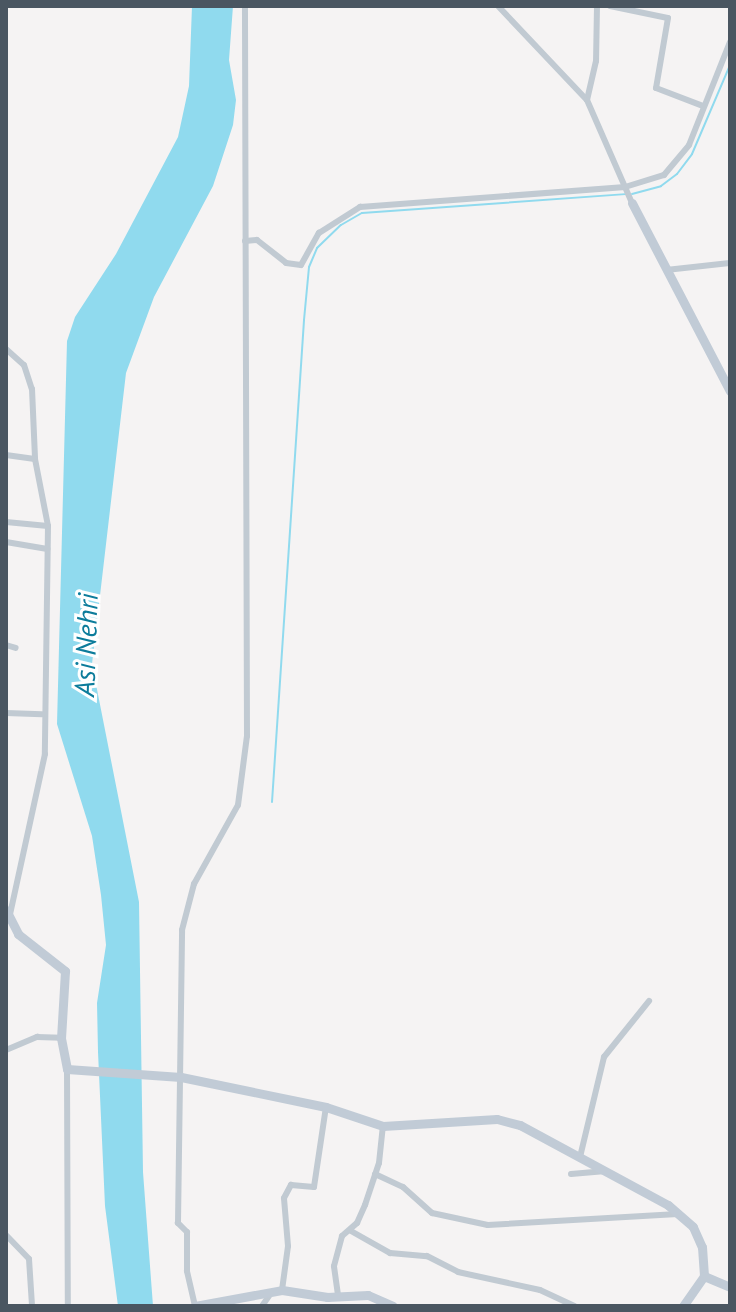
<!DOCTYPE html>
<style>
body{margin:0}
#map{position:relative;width:736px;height:1312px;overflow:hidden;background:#f5f3f3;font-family:"PT Sans",sans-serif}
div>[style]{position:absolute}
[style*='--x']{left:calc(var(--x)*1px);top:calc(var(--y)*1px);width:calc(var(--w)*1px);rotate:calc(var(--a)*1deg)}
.water>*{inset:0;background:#90daee}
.stream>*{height:2px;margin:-1px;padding:0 1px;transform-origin:1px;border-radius:1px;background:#90daee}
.street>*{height:6px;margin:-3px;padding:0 3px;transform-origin:3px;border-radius:3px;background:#c1cad2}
.secondary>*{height:9px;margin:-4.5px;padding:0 4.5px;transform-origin:4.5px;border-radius:4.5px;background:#c1cbd6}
span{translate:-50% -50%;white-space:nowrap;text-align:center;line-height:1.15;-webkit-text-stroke:6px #fff;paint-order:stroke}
.water-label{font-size:28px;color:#0c7c9b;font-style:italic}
.frame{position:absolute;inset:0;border:8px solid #4a5661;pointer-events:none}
</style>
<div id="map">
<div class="water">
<div style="clip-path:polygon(192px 6px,233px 6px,229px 60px,236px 100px,233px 125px,213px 186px,154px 297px,126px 373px,92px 664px,139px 902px,143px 1172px,153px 1306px,118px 1306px,105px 1206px,98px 1052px,97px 1003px,106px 945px,101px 895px,92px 836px,57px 724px,67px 341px,75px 317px,116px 254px,178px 137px,189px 86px)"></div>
</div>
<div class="stream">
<div style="--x:632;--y:194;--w:30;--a:-15"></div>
<div style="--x:661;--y:186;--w:20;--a:-37"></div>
<div style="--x:677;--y:174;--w:25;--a:-53"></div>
<div style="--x:692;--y:154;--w:97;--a:-66.9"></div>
<div style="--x:272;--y:802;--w:483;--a:-86.2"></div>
<div style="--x:304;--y:320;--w:53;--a:-84.6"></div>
<div style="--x:309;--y:267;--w:21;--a:-67"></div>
<div style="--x:317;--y:248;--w:33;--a:-44"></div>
<div style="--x:341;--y:225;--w:24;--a:-30"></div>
<div style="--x:362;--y:213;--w:264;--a:-4.1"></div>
</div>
<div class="street">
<div style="--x:498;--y:6;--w:129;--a:46.6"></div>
<div style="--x:597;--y:6;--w:55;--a:91"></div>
<div style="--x:596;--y:61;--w:40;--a:103"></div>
<div style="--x:587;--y:100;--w:112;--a:66.4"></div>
<div style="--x:610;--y:6;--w:59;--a:11.7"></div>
<div style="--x:668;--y:18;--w:71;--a:99.7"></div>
<div style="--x:656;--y:88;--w:50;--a:21"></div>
<div style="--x:245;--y:241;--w:12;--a:-5"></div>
<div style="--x:257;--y:240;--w:37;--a:38"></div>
<div style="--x:286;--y:263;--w:15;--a:8"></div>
<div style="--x:301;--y:265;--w:37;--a:-61"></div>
<div style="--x:319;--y:233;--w:49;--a:-32.4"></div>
<div style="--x:360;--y:207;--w:266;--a:-4.3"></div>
<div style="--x:625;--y:187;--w:41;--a:-17.1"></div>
<div style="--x:664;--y:175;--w:39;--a:-50"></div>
<div style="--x:689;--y:145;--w:111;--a:-68.3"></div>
<div style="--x:666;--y:270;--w:64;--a:-6.2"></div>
<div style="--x:6;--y:349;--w:24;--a:42"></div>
<div style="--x:24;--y:365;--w:25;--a:72"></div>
<div style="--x:32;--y:389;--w:70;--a:87.5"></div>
<div style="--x:35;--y:459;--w:68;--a:79"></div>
<div style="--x:48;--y:526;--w:228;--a:90.8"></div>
<div style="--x:45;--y:754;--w:164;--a:102.3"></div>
<div style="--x:6;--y:455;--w:29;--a:8"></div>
<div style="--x:6;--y:522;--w:42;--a:5.4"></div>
<div style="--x:6;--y:542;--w:42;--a:9.7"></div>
<div style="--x:6;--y:645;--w:10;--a:17"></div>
<div style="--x:6;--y:713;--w:36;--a:2"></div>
<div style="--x:6;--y:1050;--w:34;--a:-23"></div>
<div style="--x:37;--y:1037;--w:24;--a:2"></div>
<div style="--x:67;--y:1069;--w:237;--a:89.8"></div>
<div style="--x:580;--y:1157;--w:103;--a:-76.5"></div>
<div style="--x:604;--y:1057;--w:72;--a:-51.2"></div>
<div style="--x:375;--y:1174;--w:31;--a:25"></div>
<div style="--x:403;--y:1187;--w:39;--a:42"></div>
<div style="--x:432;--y:1213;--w:57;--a:12.1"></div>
<div style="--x:488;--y:1225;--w:190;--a:-3.3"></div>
<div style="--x:571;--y:1174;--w:32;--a:-5"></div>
<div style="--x:351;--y:1231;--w:45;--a:29.4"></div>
<div style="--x:390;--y:1253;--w:37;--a:5"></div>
<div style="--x:427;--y:1256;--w:35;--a:27"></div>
<div style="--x:458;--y:1272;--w:84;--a:12.4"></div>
<div style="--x:540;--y:1290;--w:38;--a:25"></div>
<div style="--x:6;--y:1235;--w:33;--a:46"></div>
<div style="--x:29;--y:1259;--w:47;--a:86.3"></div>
<div style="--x:282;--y:1290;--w:44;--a:-82.2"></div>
<div style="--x:288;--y:1246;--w:48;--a:-94.8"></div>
<div style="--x:284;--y:1198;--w:15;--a:-62"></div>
<div style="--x:291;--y:1185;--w:23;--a:5"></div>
<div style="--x:314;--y:1187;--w:81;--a:-81.5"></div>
<div style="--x:338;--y:1295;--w:29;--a:-98"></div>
<div style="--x:334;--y:1266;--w:31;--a:-75"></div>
<div style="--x:342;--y:1236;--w:20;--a:-41"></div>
<div style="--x:357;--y:1223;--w:20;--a:-66"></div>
<div style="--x:365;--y:1205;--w:44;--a:-71.6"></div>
<div style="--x:379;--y:1163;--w:37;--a:-84"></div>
<div style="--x:195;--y:1306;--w:36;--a:-103"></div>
<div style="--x:187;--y:1271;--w:39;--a:-90"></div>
<div style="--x:187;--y:1232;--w:13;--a:-135"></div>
<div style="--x:178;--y:1223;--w:293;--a:-89.2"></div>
<div style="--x:182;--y:930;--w:48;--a:-75.4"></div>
<div style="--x:194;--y:884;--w:90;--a:-60.9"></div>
<div style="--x:238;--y:805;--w:70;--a:-82.6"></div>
<div style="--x:247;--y:736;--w:730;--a:-90.16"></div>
<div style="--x:262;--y:1306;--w:16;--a:-55"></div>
</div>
<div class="secondary">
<div style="--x:632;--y:203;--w:212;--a:62.5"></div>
<div style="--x:6;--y:910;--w:27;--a:63"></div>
<div style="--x:18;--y:934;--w:60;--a:38.2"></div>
<div style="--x:65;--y:971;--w:67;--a:93.4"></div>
<div style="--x:61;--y:1038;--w:32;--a:79"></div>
<div style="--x:67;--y:1069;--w:114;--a:4"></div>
<div style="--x:181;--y:1077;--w:148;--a:11.7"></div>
<div style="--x:326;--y:1107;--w:60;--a:18.4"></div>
<div style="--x:383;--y:1126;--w:114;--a:-3.5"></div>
<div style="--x:497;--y:1119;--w:24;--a:15"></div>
<div style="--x:520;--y:1125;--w:168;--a:28.4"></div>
<div style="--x:668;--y:1205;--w:33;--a:41"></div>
<div style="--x:693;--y:1227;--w:22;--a:66"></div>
<div style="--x:702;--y:1247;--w:29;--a:86"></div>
<div style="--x:704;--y:1276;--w:37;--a:125"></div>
<div style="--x:704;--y:1276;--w:28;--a:23"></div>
<div style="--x:195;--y:1306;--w:88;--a:-10.4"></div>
<div style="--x:282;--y:1290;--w:46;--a:8.8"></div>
<div style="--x:327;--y:1297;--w:41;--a:-2.8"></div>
<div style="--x:368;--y:1295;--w:27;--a:24"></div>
</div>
<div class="water-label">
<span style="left:86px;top:645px;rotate:-88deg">Asi Nehri</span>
</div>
<div class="frame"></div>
</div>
